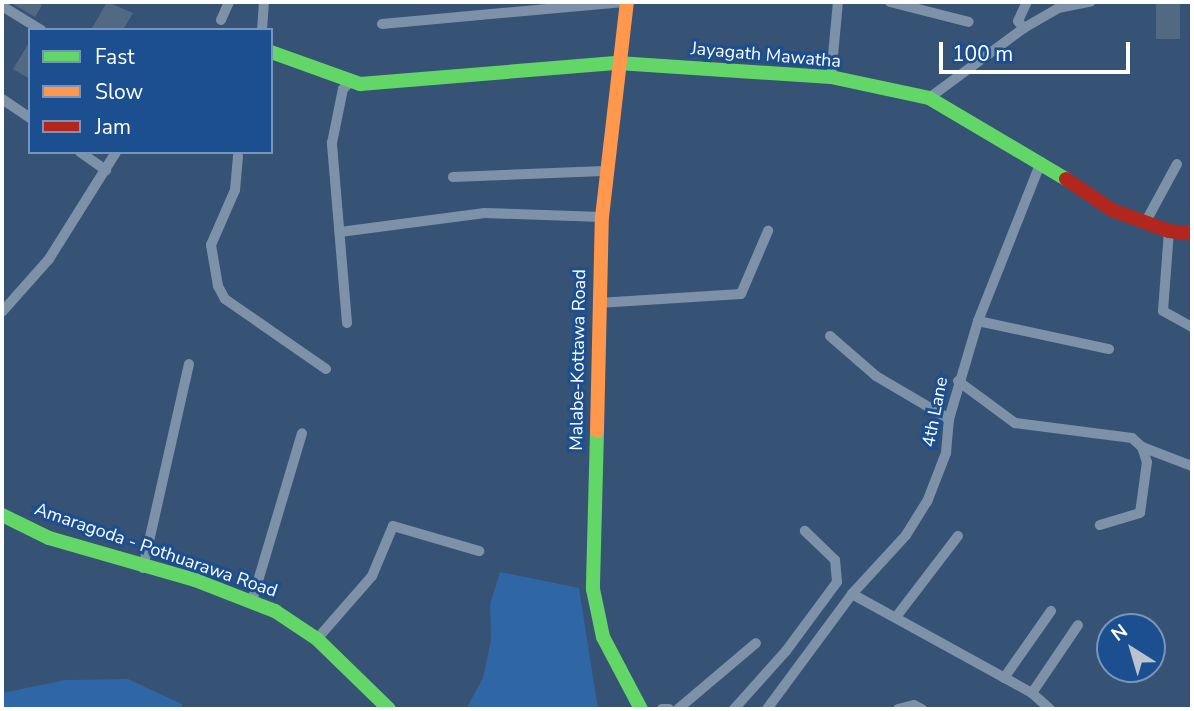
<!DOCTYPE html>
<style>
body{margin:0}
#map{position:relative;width:1194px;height:711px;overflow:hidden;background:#365274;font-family:"Nunito Sans",sans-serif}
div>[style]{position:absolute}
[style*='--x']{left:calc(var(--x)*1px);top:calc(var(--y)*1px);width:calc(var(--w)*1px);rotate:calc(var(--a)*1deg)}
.green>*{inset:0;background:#2f66a5}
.building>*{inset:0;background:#526984;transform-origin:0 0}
.street>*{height:10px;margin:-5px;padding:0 5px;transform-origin:5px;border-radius:5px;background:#7d92a8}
.fast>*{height:14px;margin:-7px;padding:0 7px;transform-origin:7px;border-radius:7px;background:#63d668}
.slow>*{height:14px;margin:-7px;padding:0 7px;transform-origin:7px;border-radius:7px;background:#ff974d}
.jam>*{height:14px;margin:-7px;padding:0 7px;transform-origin:7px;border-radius:7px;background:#b3261e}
span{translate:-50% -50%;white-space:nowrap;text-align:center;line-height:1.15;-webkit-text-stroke:6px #1b4f8f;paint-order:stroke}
.street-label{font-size:18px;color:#fff}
.frame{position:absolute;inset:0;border:4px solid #fff;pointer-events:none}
.legend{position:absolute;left:28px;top:28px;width:245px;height:126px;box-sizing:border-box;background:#1b4f8f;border:2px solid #7695bc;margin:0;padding:9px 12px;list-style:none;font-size:21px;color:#fff}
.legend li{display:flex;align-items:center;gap:14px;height:35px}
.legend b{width:35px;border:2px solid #7695bc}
.north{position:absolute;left:1096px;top:613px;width:70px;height:70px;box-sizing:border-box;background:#1b4f8f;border:2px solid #7695bc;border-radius:50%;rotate:323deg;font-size:19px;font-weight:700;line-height:28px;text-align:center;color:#fff}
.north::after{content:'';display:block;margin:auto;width:24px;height:32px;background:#b9c2ce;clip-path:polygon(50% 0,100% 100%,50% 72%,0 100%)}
.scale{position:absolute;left:939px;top:42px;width:191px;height:32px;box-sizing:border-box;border:4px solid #fff;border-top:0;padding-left:9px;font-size:21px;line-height:24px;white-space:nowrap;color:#fff;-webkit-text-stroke:5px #1b4f8f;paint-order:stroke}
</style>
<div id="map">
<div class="green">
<div style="clip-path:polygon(500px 572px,579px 588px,598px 709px,466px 709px,483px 678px,491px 640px,490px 604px)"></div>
<div style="clip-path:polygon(128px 679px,182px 704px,182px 709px,2px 709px,2px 693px,65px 680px)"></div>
</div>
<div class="building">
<div style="clip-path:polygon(10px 2px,36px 2px,42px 5px,35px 17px)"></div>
<div style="clip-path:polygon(107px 2px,133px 13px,123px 30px,91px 30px)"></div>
<div style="left:1156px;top:4px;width:24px;height:35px"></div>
<div style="clip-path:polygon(30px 41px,30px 79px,13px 69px)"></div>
</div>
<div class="street">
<div style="--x:890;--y:2;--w:81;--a:14.2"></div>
<div style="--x:2;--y:6;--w:46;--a:31.6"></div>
<div style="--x:221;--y:20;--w:20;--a:-66"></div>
<div style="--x:382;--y:24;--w:243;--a:-5.2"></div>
<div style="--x:1024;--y:28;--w:9;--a:-131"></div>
<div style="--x:1018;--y:21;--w:21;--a:-65"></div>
<div style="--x:262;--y:30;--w:28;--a:-86"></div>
<div style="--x:831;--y:77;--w:75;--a:-84.7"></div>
<div style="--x:929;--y:98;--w:118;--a:-36.4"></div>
<div style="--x:1024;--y:28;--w:39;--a:-30"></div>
<div style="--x:1058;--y:8;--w:33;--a:-11"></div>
<div style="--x:2;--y:99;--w:34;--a:34"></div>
<div style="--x:80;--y:152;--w:32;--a:35"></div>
<div style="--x:238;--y:156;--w:34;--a:95"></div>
<div style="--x:235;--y:190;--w:60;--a:113.6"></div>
<div style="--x:211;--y:245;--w:42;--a:80.3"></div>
<div style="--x:218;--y:286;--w:15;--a:62"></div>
<div style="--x:225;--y:299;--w:123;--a:34.7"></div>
<div style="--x:453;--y:177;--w:151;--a:-2.3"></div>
<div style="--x:1145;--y:223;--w:67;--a:-61.5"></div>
<div style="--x:1169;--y:231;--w:80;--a:94.3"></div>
<div style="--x:1163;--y:311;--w:33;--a:29"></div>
<div style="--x:340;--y:232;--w:146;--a:-7.5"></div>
<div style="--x:485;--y:213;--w:117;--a:2"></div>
<div style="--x:598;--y:303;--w:143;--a:-3.6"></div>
<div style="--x:741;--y:294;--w:69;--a:-66.8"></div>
<div style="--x:2;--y:312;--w:71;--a:-48.4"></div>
<div style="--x:49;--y:259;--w:126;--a:-57.9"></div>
<div style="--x:978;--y:321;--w:134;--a:12.1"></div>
<div style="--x:347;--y:323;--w:181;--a:-94.8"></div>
<div style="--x:332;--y:143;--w:55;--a:-78.5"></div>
<div style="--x:343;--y:89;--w:10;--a:-45"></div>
<div style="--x:830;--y:336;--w:61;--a:41"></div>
<div style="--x:876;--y:376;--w:85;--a:30.5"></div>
<div style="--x:958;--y:381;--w:71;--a:36.4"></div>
<div style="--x:1015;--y:423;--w:118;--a:7.3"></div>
<div style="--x:1132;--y:438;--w:13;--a:42"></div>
<div style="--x:1142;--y:447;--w:16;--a:72"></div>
<div style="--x:1147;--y:462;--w:51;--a:97.8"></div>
<div style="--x:1140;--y:513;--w:42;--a:163.3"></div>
<div style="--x:1142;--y:447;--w:53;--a:20.8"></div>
<div style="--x:143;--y:568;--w:209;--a:-77.3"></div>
<div style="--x:852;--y:594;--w:205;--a:28.8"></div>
<div style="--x:1032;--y:693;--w:24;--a:42"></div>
<div style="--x:252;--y:601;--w:175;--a:-73.4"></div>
<div style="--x:896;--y:617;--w:102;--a:-52.6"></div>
<div style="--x:317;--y:639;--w:84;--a:-48.9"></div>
<div style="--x:372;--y:576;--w:54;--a:-67.2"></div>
<div style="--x:393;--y:526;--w:90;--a:16.2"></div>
<div style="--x:1004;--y:678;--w:82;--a:-55"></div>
<div style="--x:1032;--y:693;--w:82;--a:-55.9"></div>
<div style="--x:662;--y:709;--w:7;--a:0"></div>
<div style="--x:678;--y:709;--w:102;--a:-40.2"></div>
<div style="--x:734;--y:709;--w:78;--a:-48.1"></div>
<div style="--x:786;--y:651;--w:86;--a:-53.5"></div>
<div style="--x:837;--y:582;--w:22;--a:-95"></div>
<div style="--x:835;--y:560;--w:42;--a:-136"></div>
<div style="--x:767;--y:709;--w:143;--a:-53.5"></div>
<div style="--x:852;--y:594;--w:80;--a:-47.5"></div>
<div style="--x:906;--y:535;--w:39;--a:-58"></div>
<div style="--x:927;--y:502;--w:53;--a:-68.8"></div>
<div style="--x:946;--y:453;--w:34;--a:-85"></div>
<div style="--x:949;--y:419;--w:102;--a:-73.5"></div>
<div style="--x:978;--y:321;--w:171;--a:-68.4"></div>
<div style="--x:898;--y:709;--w:16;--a:-14"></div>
<div style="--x:914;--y:705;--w:9;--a:27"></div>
</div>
<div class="fast">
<div style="--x:271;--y:52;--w:95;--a:19.8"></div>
<div style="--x:360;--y:84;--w:259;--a:-4.7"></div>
<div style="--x:618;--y:63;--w:213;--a:3.8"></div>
<div style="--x:831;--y:77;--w:100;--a:12.1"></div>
<div style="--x:929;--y:98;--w:159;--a:30.6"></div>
<div style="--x:597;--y:431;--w:158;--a:91.5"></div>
<div style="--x:593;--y:589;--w:49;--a:78.2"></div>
<div style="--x:603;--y:637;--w:81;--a:62.2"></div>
<div style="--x:2;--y:515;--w:52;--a:26.1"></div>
<div style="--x:49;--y:538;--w:152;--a:16"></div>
<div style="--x:195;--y:580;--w:86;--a:21.2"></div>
<div style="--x:275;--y:611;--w:50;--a:33.7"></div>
<div style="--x:317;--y:639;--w:100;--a:44.2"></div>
</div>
<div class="slow">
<div style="--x:597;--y:431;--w:214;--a:-88.7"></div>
<div style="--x:602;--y:217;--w:216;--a:-83.4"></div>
</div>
<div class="jam">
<div style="--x:1066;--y:179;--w:55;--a:34"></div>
<div style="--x:1112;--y:210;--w:61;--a:20.2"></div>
<div style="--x:1169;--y:231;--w:23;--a:7"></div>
</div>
<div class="street-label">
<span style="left:766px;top:55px;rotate:5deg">Jayagath Mawatha</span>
<span style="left:578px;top:360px;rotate:-89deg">Malabe-Kottawa Road</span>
<span style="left:935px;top:412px;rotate:-79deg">4th Lane</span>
<span style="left:156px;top:550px;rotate:19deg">Amaragoda - Pothuarawa Road</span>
</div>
<div class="frame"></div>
<ul class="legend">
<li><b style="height:9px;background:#63d668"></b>Fast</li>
<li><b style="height:9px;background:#ff974d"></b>Slow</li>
<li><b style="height:9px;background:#b3261e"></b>Jam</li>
</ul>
<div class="north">N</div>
<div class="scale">100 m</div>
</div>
